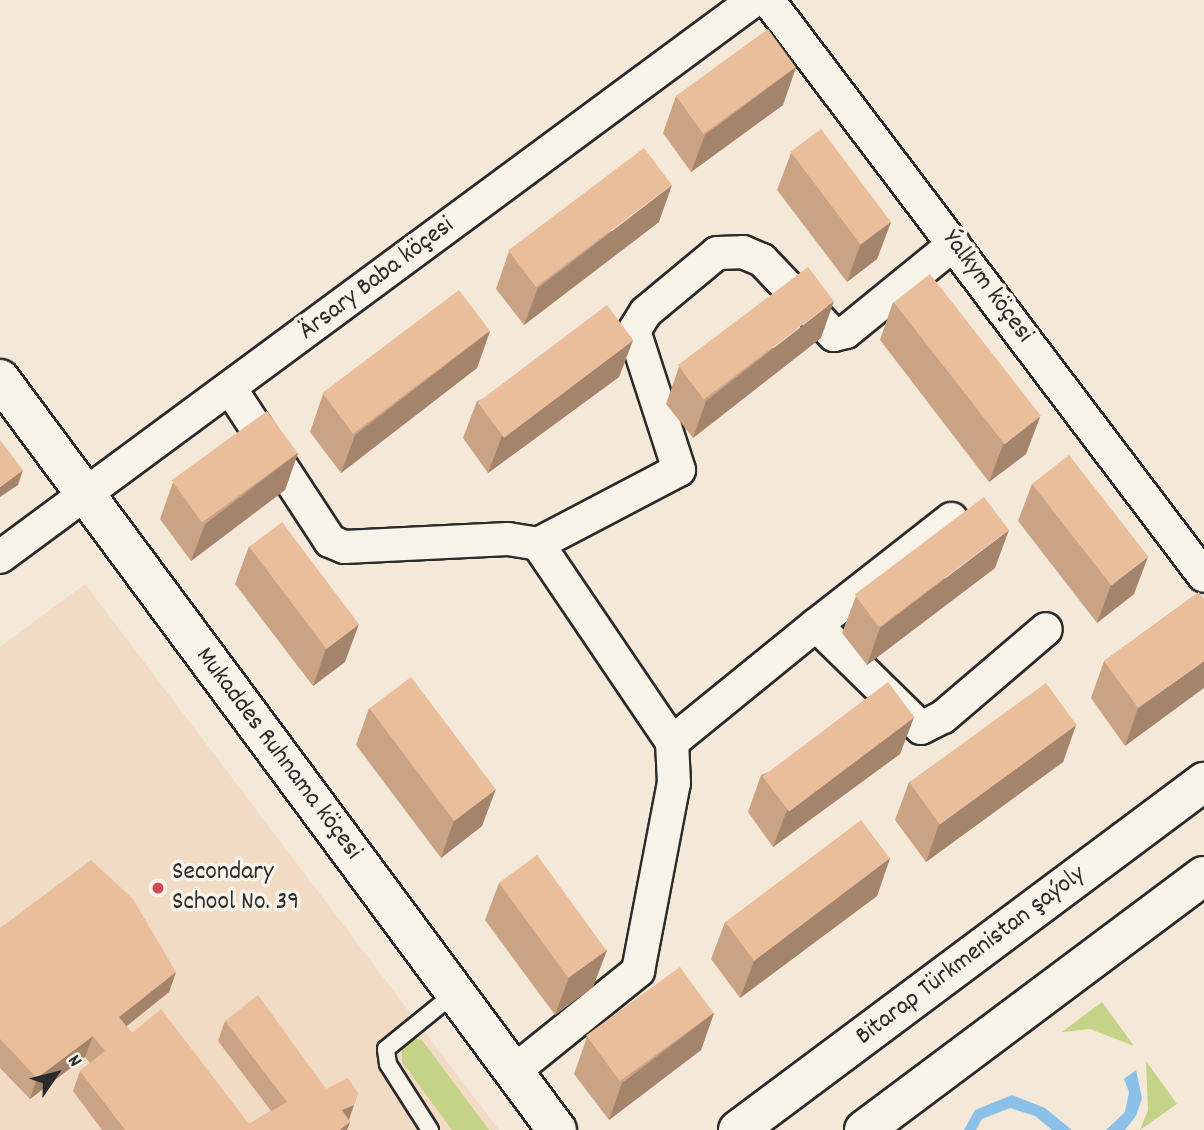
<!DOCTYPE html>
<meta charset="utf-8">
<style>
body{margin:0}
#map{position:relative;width:1204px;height:1130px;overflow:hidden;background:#f4e8d8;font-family:Dekko,sans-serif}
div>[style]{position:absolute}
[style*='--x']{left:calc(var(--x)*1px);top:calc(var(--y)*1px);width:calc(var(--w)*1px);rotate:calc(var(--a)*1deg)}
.built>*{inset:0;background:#f1dbc5}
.green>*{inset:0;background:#c4d387}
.water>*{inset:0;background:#8bc1e9}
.roads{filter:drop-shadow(2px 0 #2b2b2b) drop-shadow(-2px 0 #2b2b2b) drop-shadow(0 2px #2b2b2b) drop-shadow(0 -2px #2b2b2b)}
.service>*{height:16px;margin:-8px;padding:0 8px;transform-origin:8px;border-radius:8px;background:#f7f3e8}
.minor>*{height:32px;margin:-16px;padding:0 16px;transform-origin:16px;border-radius:16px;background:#f7f3e8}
.tertiary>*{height:38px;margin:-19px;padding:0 19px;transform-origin:19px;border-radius:19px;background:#f7f3e8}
.secondary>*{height:38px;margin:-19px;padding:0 19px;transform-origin:19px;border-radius:19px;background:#f7f3e8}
.wall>*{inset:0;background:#c9a384}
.shaded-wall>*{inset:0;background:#a4856c}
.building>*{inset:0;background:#eabe9a;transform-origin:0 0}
.dots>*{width:19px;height:19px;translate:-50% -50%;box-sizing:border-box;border:4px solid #f7f3e8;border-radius:50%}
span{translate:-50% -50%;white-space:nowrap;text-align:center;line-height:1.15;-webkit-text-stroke:7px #f7f3e8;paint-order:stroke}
.street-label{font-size:26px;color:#2b2b2b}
.poi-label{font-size:26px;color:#2b2b2b}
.left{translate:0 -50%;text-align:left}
.north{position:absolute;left:21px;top:1039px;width:70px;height:70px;-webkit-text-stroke:5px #f7f3e8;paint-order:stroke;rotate:55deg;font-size:19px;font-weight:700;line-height:28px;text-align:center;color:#2b2b2b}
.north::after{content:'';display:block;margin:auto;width:24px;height:32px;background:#2b2b2b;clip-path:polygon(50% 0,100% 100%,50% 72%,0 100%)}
</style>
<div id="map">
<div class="built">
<div style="clip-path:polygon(85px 584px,499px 1130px,0 1130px,0 647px)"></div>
</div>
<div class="green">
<div style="clip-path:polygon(1102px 1002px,1134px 1046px,1090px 1029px,1062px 1032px)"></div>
<div style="clip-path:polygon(416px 1039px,422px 1040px,489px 1130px,452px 1130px,402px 1062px,402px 1047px)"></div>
<div style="clip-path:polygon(1146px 1061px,1177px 1104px,1140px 1130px,1148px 1110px)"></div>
</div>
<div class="water">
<div style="clip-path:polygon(1136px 1070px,1142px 1098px,1136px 1116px,1125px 1130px,1106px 1130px,1125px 1112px,1129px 1092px,1124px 1079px)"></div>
<div style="clip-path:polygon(1012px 1095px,1045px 1108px,1072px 1130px,1052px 1130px,1035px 1116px,1010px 1108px,982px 1119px,976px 1130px,964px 1130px,975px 1110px)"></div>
</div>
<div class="roads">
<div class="service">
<div style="--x:430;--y:1130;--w:78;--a:-122.5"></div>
<div style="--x:388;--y:1064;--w:15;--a:-98"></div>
<div style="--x:386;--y:1049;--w:89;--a:-39.1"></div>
</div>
<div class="minor">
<div style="--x:768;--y:0;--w:722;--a:52.88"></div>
<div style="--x:230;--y:388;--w:183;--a:56.8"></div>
<div style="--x:330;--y:541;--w:15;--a:23"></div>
<div style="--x:344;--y:547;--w:164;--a:-2.8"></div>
<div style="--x:508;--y:539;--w:30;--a:9"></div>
<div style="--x:538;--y:544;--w:159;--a:-27.7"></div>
<div style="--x:679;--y:470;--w:146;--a:-107.9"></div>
<div style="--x:634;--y:331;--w:22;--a:-58"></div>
<div style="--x:646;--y:312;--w:92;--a:-39.7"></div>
<div style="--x:717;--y:253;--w:26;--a:-2"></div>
<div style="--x:743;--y:252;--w:21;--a:23"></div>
<div style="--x:762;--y:260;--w:104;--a:46.2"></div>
<div style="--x:834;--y:335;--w:12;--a:-14"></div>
<div style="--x:846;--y:332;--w:139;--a:-39.2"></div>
<div style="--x:0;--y:557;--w:937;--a:-36.45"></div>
<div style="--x:816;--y:625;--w:172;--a:-38.1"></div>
<div style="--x:672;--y:742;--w:186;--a:-39.1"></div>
<div style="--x:816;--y:625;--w:147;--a:44.4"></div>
<div style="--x:921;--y:728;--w:25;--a:-27"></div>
<div style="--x:943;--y:717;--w:135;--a:-40.5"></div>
<div style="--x:513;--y:1072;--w:161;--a:-38.9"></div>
<div style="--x:638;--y:971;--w:191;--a:-79.2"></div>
<div style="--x:674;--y:783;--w:41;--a:-92.8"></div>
<div style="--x:672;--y:742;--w:239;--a:-124.1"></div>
</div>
<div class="tertiary">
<div style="--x:0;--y:379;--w:935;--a:53.44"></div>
</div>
<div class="secondary">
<div style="--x:738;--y:1130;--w:582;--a:-36.75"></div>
<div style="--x:864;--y:1130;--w:424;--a:-36.8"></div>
</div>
</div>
<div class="wall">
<div style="clip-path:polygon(796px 67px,783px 105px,691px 172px,663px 133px,676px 96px)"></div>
<div style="clip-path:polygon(791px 153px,891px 222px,877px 259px,847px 282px,777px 190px)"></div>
<div style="clip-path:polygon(659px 222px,524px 325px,496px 289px,509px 251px)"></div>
<div style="clip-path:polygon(893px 302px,1040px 417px,1026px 454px,989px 482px,880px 340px)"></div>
<div style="clip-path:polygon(490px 331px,477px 368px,341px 473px,310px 432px,323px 394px)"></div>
<div style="clip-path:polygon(821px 338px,693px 438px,666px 404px,679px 367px)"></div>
<div style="clip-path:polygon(633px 340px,619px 377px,488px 473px,463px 438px,477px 401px)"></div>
<div style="clip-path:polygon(298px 453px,285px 490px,191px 561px,160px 519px,173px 482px)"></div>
<div style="clip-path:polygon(1032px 484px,1134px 594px,1097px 623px,1018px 521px)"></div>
<div style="clip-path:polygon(249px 546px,345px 662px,313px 686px,235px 584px)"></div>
<div style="clip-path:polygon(995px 568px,867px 665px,842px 633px,856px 596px)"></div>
<div style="clip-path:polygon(1199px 592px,1125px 746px,1091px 698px,1104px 661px)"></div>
<div style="clip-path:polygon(369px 708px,482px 826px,441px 858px,356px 745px)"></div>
<div style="clip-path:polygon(914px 717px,900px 754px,773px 847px,748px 812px,761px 775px)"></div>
<div style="clip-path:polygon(1076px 725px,1063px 762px,926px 862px,895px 820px,909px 782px)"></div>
<div style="clip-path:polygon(890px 858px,877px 896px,740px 998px,711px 959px,725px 922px)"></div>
<div style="clip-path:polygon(499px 883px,607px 950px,593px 987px,555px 1015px,485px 920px)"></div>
<div style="clip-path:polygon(0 928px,176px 972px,169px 992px,126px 1026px,132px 1033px,249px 1124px,271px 1111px,218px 1041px,225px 1021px,326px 1089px,358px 1093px,349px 1120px,350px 1122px,347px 1130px,102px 1130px,73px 1091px,80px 1071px,90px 1063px,85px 1057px,30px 1099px,0 1068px)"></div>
<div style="clip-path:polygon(714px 1013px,701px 1050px,609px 1120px,574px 1074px,587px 1037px)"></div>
</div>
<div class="shaded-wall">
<div style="clip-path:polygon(796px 67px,783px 105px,691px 172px,705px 135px)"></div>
<div style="clip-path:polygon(672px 185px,659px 222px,524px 325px,538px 288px)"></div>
<div style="clip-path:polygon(891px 222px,877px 259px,847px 282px,860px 245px)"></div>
<div style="clip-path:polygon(834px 301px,821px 338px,693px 438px,706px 401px)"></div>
<div style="clip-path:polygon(490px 331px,477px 368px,341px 473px,355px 435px)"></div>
<div style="clip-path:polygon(633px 340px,619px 377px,488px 473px,502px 436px)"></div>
<div style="clip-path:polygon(1040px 417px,1026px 454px,989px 482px,1003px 445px)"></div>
<div style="clip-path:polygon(298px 453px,285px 490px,191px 561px,205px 524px)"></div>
<div style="clip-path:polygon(23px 470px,18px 485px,0 497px,0 487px)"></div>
<div style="clip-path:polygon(1009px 530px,995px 568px,867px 665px,880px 628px)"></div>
<div style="clip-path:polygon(1148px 557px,1134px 594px,1097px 623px,1111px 585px)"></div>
<div style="clip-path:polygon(359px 624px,345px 662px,313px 686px,326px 649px)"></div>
<div style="clip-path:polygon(1204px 661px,1204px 688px,1125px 746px,1138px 708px)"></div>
<div style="clip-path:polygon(914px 717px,900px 754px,773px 847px,787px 810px)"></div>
<div style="clip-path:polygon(1076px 725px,1063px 762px,926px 862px,939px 824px)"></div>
<div style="clip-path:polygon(496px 789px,482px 826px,441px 858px,454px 820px)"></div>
<div style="clip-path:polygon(890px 858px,877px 896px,740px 998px,754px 961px)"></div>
<div style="clip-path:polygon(607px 950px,593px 987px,555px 1015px,569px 977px)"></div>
<div style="clip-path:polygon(176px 972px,169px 992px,112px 1038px,119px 1017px)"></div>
<div style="clip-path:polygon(714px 1013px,701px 1050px,609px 1120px,622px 1083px)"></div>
<div style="clip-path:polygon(93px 1036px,85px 1057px,30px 1099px,37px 1078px)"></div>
<div style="clip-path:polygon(354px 1105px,347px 1124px,350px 1122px,347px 1130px,340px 1130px,342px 1110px)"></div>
</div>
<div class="building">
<div style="left:768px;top:29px;width:47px;height:114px;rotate:54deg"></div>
<div style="left:821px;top:129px;width:116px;height:38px;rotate:53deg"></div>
<div style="left:644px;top:148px;width:46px;height:170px;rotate:53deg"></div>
<div style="left:808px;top:267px;width:43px;height:163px;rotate:53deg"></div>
<div style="left:930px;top:274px;width:180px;height:46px;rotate:52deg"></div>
<div style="left:459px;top:290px;width:51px;height:171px;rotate:53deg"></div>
<div style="left:607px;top:305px;width:44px;height:162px;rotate:53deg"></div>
<div style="left:267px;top:411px;width:52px;height:118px;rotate:54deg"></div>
<div style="clip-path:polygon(0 440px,23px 470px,0 487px)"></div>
<div style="left:1069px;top:455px;width:129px;height:47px;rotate:52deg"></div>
<div style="left:984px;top:497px;width:41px;height:162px;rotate:53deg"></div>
<div style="left:282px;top:522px;width:128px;height:41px;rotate:53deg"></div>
<div style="clip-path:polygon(1199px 592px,1204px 599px,1204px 661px,1138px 708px,1104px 661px)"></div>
<div style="left:411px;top:677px;width:141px;height:52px;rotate:53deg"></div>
<div style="left:888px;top:682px;width:44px;height:157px;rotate:53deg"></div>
<div style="left:1046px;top:683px;width:52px;height:169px;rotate:54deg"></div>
<div style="left:861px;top:820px;width:48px;height:170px;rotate:53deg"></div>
<div style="left:537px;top:855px;width:118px;height:47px;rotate:54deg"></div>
<div style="clip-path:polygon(91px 860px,133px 899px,176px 972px,119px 1017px,132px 1033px,161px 1009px,249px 1124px,287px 1102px,225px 1021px,258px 995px,326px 1089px,348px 1078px,358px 1093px,354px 1105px,342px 1110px,350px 1122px,340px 1130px,125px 1130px,80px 1071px,105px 1051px,93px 1036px,37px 1078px,0 1039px,0 928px)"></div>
<div style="left:680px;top:967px;width:57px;height:116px;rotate:54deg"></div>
</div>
<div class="dots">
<div style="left:158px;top:888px;background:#d1495b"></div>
</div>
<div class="street-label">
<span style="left:377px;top:279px;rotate:-37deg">Ärsary Baba köçesi</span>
<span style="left:987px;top:287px;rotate:53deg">Ýalkym köçesi</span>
<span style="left:278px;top:754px;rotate:53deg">Mukaddes Ruhnama köçesi</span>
<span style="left:971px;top:956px;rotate:-37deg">Bitarap Türkmenistan şaýoly</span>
</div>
<div class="poi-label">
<span class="left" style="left:172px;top:888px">Secondary<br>School No. 39</span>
</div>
<div class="north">N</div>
</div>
